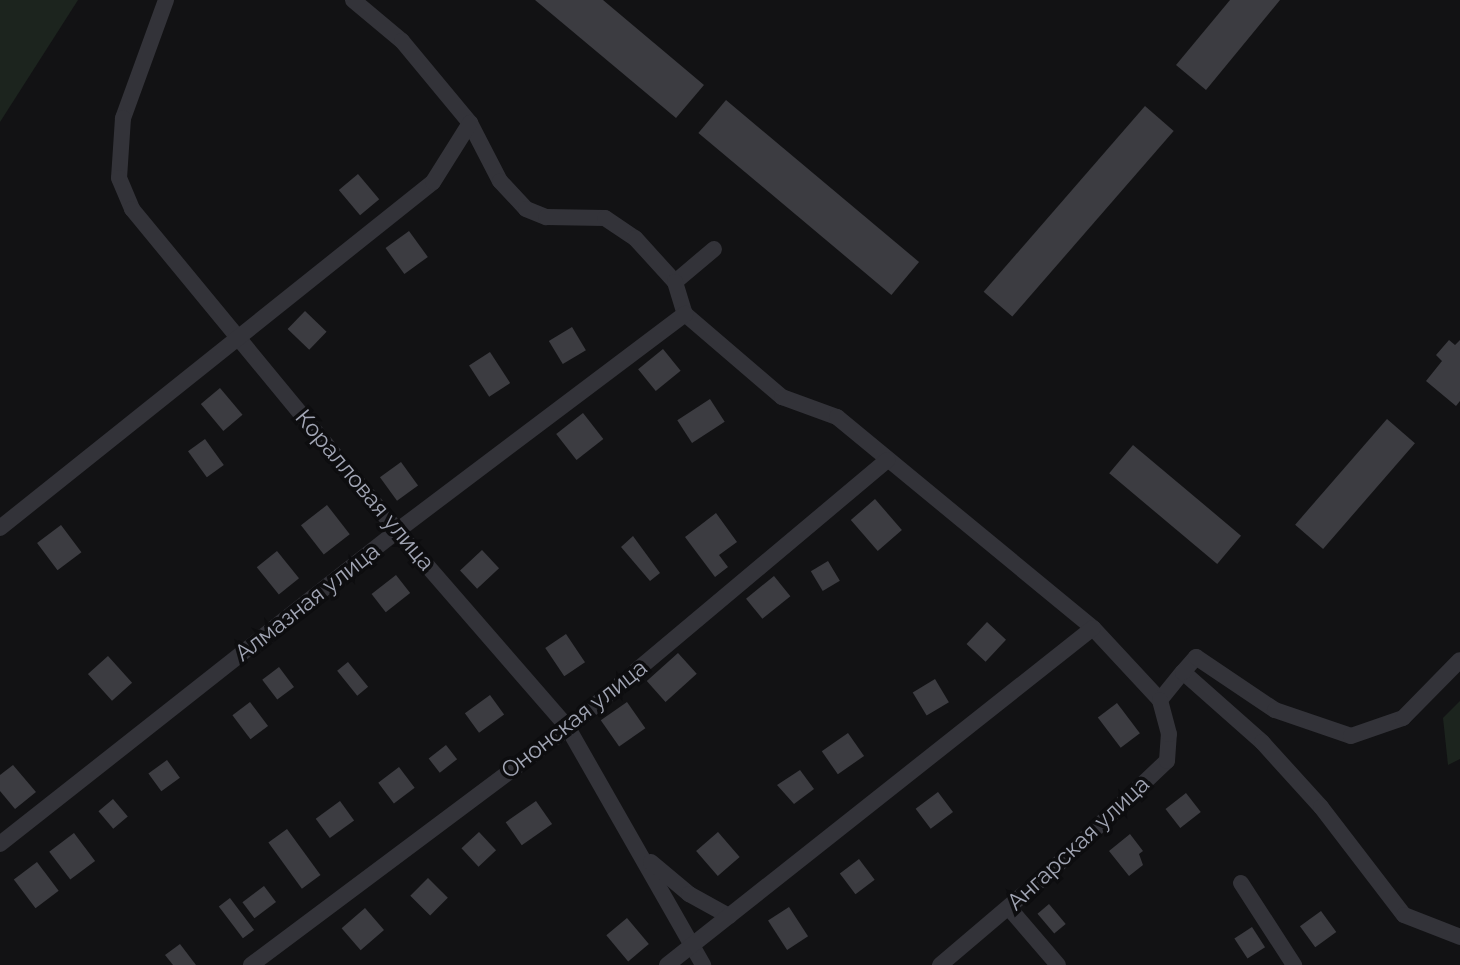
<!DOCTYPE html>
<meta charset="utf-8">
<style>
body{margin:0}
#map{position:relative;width:1460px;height:965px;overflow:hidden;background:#121214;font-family:Raleway,sans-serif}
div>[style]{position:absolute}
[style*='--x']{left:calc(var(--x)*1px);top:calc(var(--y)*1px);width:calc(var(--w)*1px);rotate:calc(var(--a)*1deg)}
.green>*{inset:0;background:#1c241e}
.building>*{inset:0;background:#3c3c41;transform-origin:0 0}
.street>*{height:16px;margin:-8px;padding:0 8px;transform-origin:8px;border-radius:8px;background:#333339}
span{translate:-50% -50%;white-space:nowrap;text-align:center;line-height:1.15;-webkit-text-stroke:7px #0d0d0f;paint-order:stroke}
.street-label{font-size:23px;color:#a2a6b5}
</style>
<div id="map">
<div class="green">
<div style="clip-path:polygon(0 0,78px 0,0 122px)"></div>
<div style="clip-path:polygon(1460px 701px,1460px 759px,1448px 765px,1443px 718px)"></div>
</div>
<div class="building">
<div style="clip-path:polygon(535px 0,603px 0,704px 85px,676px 118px)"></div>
<div style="clip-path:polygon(1230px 0,1280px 0,1206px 90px,1176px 65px)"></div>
<div style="left:726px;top:100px;width:252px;height:43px;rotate:40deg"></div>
<div style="left:1145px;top:106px;width:38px;height:246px;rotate:41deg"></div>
<div style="left:358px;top:174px;width:33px;height:25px;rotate:50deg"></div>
<div style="left:409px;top:231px;width:32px;height:29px;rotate:54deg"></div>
<div style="left:305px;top:311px;width:30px;height:25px;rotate:44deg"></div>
<div style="left:572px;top:327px;width:27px;height:27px;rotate:59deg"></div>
<div style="clip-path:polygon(1449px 340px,1455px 345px,1460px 340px,1460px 401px,1456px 406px,1426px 381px,1442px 361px,1436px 355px)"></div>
<div style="left:663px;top:349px;width:28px;height:32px;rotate:51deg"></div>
<div style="left:490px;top:352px;width:37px;height:25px;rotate:57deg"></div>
<div style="left:220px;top:388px;width:35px;height:25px;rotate:50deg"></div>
<div style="left:710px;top:399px;width:27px;height:39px;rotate:57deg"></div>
<div style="left:583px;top:413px;width:33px;height:34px;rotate:52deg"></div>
<div style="left:1387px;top:419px;width:37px;height:140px;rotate:41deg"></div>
<div style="left:205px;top:439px;width:32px;height:21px;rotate:54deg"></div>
<div style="left:1133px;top:445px;width:141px;height:37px;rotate:40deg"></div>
<div style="left:401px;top:462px;width:29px;height:26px;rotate:54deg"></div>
<div style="left:875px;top:499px;width:41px;height:32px;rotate:49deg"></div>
<div style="left:327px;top:505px;width:37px;height:33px;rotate:52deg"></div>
<div style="clip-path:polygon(716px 513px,737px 542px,719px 555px,728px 567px,715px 577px,685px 537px)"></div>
<div style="left:61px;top:525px;width:34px;height:30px;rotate:53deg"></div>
<div style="clip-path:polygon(633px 536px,660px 573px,650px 581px,621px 547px)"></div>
<div style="left:482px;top:550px;width:25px;height:30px;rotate:47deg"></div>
<div style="left:277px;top:551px;width:35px;height:26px;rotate:51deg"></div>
<div style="left:828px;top:561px;width:23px;height:20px;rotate:59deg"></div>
<div style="left:396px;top:575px;width:23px;height:31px;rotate:52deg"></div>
<div style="left:774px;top:576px;width:26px;height:36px;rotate:51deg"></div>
<div style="left:987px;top:622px;width:26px;height:30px;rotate:43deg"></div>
<div style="left:566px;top:634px;width:34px;height:25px;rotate:56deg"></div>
<div style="left:678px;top:653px;width:28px;height:42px;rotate:48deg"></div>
<div style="left:108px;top:656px;width:36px;height:27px;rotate:48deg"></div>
<div style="left:348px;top:662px;width:32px;height:14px;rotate:51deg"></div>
<div style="left:279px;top:667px;width:25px;height:21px;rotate:53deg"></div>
<div style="left:935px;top:679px;width:27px;height:26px;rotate:59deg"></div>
<div style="left:490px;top:695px;width:24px;height:31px;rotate:54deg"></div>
<div style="left:250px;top:702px;width:30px;height:22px;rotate:53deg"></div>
<div style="left:627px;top:702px;width:32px;height:32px;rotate:55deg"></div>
<div style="left:1117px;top:703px;width:38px;height:24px;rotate:53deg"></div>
<div style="left:848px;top:733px;width:28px;height:32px;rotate:55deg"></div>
<div style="left:446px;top:745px;width:18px;height:22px;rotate:52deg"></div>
<div style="left:167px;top:760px;width:22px;height:23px;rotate:54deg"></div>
<div style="clip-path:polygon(13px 765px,36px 792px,15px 809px,0 791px,0 775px)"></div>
<div style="left:399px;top:767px;width:26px;height:26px;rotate:53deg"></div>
<div style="clip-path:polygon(800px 770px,814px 789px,794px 804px,777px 785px)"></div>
<div style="left:938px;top:792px;width:25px;height:28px;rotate:53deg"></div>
<div style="left:1186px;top:793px;width:24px;height:26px;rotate:52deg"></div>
<div style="left:113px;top:799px;width:23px;height:19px;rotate:50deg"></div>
<div style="left:340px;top:801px;width:24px;height:30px;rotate:54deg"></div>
<div style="left:536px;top:801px;width:28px;height:37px;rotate:55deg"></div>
<div style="left:287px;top:829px;width:57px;height:23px;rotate:54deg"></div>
<div style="left:479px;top:832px;width:25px;height:24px;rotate:47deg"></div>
<div style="left:718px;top:832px;width:33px;height:29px;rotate:49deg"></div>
<div style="left:74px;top:833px;width:35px;height:31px;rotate:53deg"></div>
<div style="clip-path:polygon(1130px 834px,1143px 851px,1139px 854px,1143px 865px,1129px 876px,1109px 851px)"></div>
<div style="left:859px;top:859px;width:26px;height:24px;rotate:53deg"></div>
<div style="left:37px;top:862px;width:36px;height:29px;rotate:53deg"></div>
<div style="left:428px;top:878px;width:28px;height:25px;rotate:45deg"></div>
<div style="left:264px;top:886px;width:20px;height:27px;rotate:53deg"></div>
<div style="left:230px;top:898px;width:40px;height:14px;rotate:53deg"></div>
<div style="left:1049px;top:904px;width:26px;height:15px;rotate:50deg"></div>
<div style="left:789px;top:907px;width:35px;height:25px;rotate:57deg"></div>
<div style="left:365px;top:908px;width:29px;height:31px;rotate:49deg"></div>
<div style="left:1321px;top:911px;width:26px;height:26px;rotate:54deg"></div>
<div style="left:627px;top:918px;width:34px;height:27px;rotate:50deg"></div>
<div style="left:1252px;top:927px;width:24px;height:21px;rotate:57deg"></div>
<div style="clip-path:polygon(180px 944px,196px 965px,173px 965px,165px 955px)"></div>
</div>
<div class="street">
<div style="--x:166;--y:0;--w:126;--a:110"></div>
<div style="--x:123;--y:118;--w:60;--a:93.8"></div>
<div style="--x:119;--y:178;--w:34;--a:67"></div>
<div style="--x:132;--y:209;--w:417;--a:50.5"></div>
<div style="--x:397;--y:531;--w:261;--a:49"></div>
<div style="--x:568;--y:728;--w:273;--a:60.3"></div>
<div style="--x:353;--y:0;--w:64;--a:39.9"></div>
<div style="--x:402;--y:41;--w:107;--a:50.3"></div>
<div style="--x:470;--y:123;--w:65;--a:62.7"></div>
<div style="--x:500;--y:181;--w:38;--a:47"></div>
<div style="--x:526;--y:209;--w:22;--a:22"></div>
<div style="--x:546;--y:217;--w:59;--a:1"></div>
<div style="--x:605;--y:218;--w:36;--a:34"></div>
<div style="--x:635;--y:238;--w:59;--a:47.7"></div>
<div style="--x:675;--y:282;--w:51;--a:-40.2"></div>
<div style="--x:675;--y:282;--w:34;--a:73"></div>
<div style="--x:685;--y:314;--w:128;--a:40.6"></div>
<div style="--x:782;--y:397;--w:59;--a:20"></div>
<div style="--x:837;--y:417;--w:332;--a:39.5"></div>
<div style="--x:1093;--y:628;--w:98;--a:47.1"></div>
<div style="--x:1160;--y:700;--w:36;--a:-51"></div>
<div style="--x:1183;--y:672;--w:106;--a:41.5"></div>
<div style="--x:1262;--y:742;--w:88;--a:47.8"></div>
<div style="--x:1321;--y:807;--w:136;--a:52.5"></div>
<div style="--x:1404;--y:915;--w:60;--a:21.4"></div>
<div style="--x:0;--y:528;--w:554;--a:-38.63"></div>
<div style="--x:433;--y:182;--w:70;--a:-57.9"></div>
<div style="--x:1183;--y:672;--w:20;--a:-49"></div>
<div style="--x:1196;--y:657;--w:95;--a:33.9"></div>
<div style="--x:1275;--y:710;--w:80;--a:18.9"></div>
<div style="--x:1351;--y:736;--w:55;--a:-19.1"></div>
<div style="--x:1403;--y:718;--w:81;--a:-45.5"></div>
<div style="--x:0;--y:844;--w:506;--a:-38.25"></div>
<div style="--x:397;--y:531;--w:361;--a:-37"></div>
<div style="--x:651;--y:862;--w:50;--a:40.1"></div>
<div style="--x:689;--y:894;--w:46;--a:28.8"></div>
<div style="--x:1241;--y:883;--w:98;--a:57.1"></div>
<div style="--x:1009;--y:908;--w:75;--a:49.3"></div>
<div style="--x:251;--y:965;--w:396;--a:-36.8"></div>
<div style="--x:568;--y:728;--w:417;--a:-40"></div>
<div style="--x:667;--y:965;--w:543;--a:-38.35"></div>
<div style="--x:940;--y:965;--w:147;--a:-40.3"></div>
<div style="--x:1052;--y:870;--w:158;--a:-43.5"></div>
<div style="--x:1167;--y:761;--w:27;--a:-86"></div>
<div style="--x:1169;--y:734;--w:35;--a:-105"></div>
</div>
<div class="street-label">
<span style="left:365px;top:490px;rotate:50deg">Коралловая улица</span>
<span style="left:307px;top:602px;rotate:-38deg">Алмазная улица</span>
<span style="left:574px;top:719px;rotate:-38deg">Ононская улица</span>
<span style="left:1078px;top:843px;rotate:-43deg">Ангарская улица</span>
</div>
</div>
